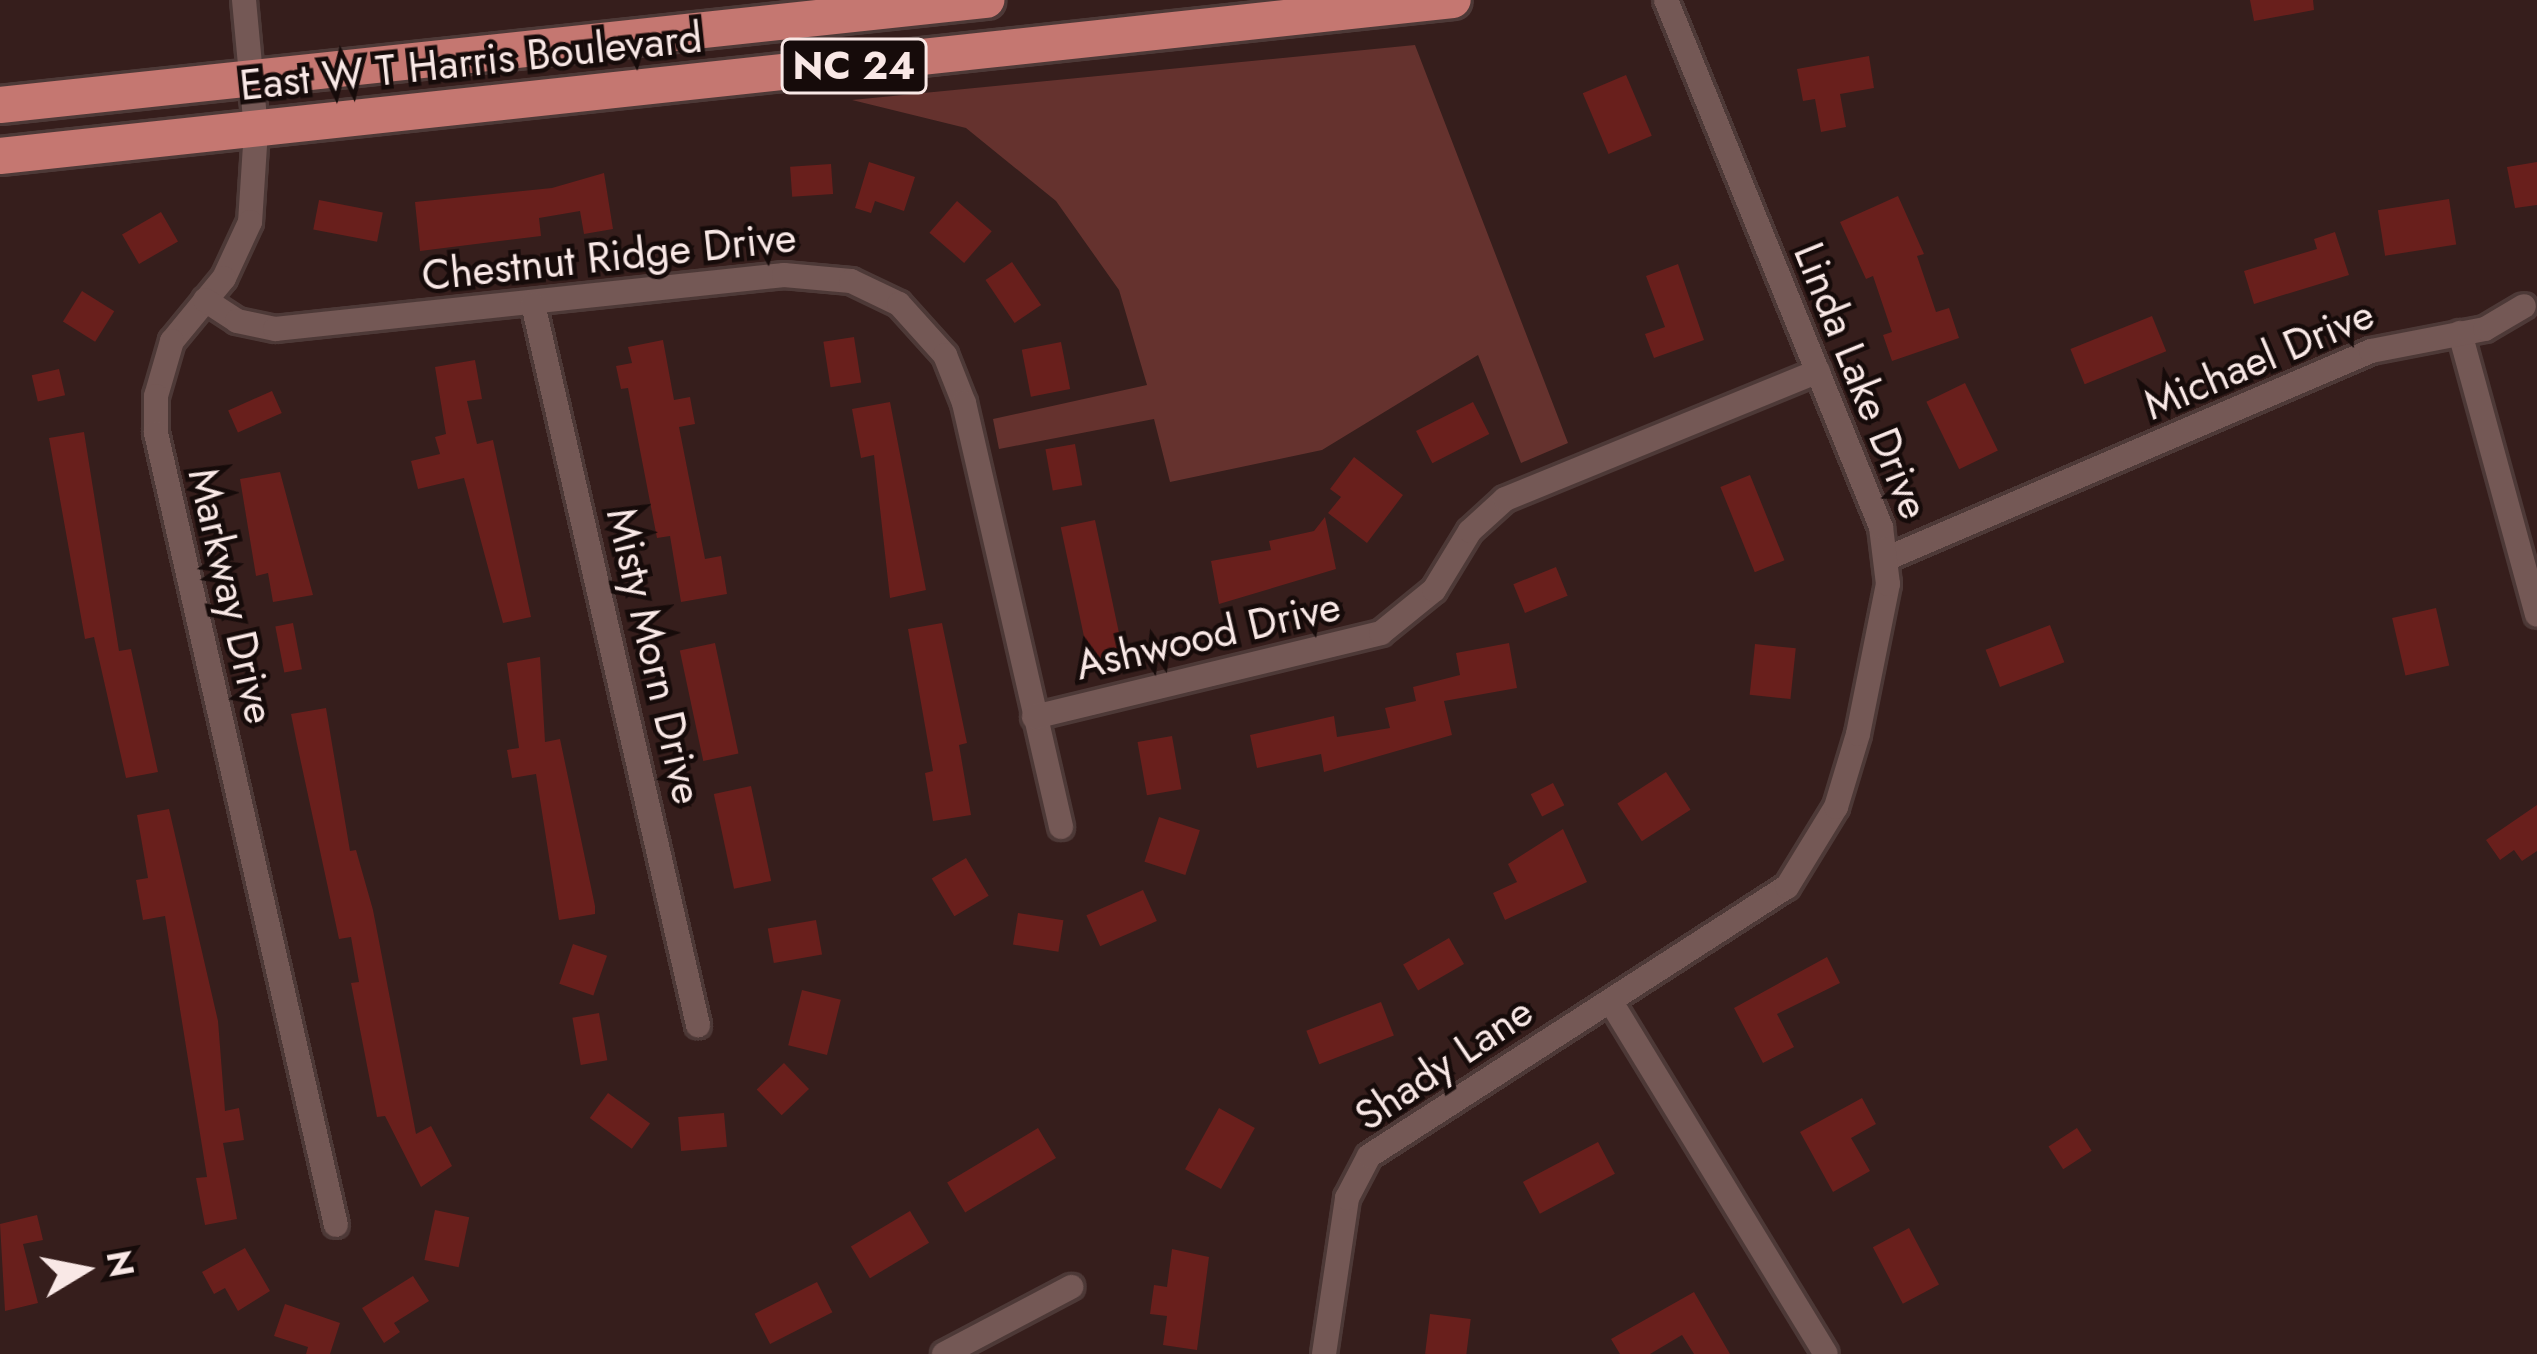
<!DOCTYPE html>
<style>
body{margin:0}
#map{position:relative;width:2537px;height:1354px;overflow:hidden;background:#361e1c;font-family:Jost,sans-serif}
div>[style]{position:absolute}
[style*='--x']{left:calc(var(--x)*1px);top:calc(var(--y)*1px);width:calc(var(--w)*1px);rotate:calc(var(--a)*1deg)}
.green>*{inset:0;background:#65322e}
.building>*{inset:0;background:#691f1c;transform-origin:0 0}
.roads{filter:drop-shadow(3px 0 #4d3937) drop-shadow(-3px 0 #4d3937) drop-shadow(0 3px #4d3937) drop-shadow(0 -3px #4d3937)}
.street>*{height:24px;margin:-12px;padding:0 12px;transform-origin:12px;border-radius:12px;background:#745855}
.primary>*{height:36px;margin:-18px;padding:0 18px;transform-origin:18px;border-radius:18px;background:#c57771}
span{translate:-50% -50%;white-space:nowrap;text-align:center;line-height:1.15;-webkit-text-stroke:9px #160b0a;paint-order:stroke}
.shield-label span{padding:3px 9px;background:#160b0a;border:3px solid;border-radius:9px;-webkit-text-stroke-width:0}
.shield-label{font-size:39px;color:#f9e8e6;font-weight:700}
.street-label{font-size:42px;color:#f9e8e6}
.north{position:absolute;left:24px;top:1210px;width:120px;height:120px;-webkit-text-stroke:9px #160b0a;paint-order:stroke;rotate:80deg;font-size:33px;font-weight:700;line-height:48px;text-align:center;color:#f9e8e6}
.north::after{content:'';display:block;margin:auto;width:42px;height:54px;background:#f9e8e6;clip-path:polygon(50% 0,100% 100%,50% 72%,0 100%)}
</style>
<div id="map">
<div class="green">
<div style="clip-path:polygon(1415px 45px,1568px 443px,1521px 463px,1478px 355px,1322px 450px,1170px 482px,1154px 419px,999px 449px,993px 419px,1147px 385px,1119px 290px,1056px 201px,966px 128px,852px 100px)"></div>
</div>
<div class="building">
<div style="clip-path:polygon(2250px 0,2313px 0,2314px 10px,2254px 21px)"></div>
<div style="clip-path:polygon(1869px 56px,1874px 88px,1840px 94px,1846px 127px,1821px 132px,1815px 99px,1803px 101px,1797px 69px)"></div>
<div style="left:1626px;top:75px;width:66px;height:47px;rotate:67deg"></div>
<div style="clip-path:polygon(869px 162px,915px 177px,904px 211px,875px 201px,871px 213px,855px 208px)"></div>
<div style="clip-path:polygon(2537px 162px,2537px 205px,2515px 208px,2507px 167px)"></div>
<div style="left:831px;top:164px;width:30px;height:41px;rotate:86deg"></div>
<div style="clip-path:polygon(604px 173px,613px 229px,584px 234px,580px 211px,539px 218px,541px 236px,420px 251px,415px 202px,552px 188px)"></div>
<div style="clip-path:polygon(1898px 196px,1924px 254px,1917px 256px,1936px 312px,1949px 308px,1959px 338px,1892px 361px,1883px 335px,1892px 332px,1873px 276px,1866px 279px,1840px 222px)"></div>
<div style="left:2449px;top:199px;width:46px;height:72px;rotate:81deg"></div>
<div style="left:319px;top:200px;width:65px;height:30px;rotate:11deg"></div>
<div style="left:957px;top:201px;width:46px;height:42px;rotate:41deg"></div>
<div style="left:161px;top:212px;width:34px;height:45px;rotate:60deg"></div>
<div style="clip-path:polygon(2335px 232px,2349px 275px,2254px 304px,2244px 271px,2317px 249px,2314px 239px)"></div>
<div style="left:1012px;top:262px;width:52px;height:32px;rotate:56deg"></div>
<div style="clip-path:polygon(1678px 264px,1704px 340px,1654px 358px,1645px 334px,1665px 327px,1646px 276px)"></div>
<div style="left:82px;top:291px;width:38px;height:36px;rotate:32deg"></div>
<div style="left:2152px;top:316px;width:38px;height:88px;rotate:68deg"></div>
<div style="left:854px;top:337px;width:46px;height:31px;rotate:81deg"></div>
<div style="clip-path:polygon(663px 340px,674px 400px,690px 397px,695px 424px,679px 427px,705px 559px,721px 556px,727px 594px,681px 602px,670px 536px,657px 538px,628px 388px,621px 389px,616px 366px,632px 363px,628px 347px)"></div>
<div style="left:1061px;top:342px;width:48px;height:40px;rotate:79deg"></div>
<div style="clip-path:polygon(475px 360px,482px 399px,467px 401px,477px 444px,493px 440px,531px 617px,503px 623px,464px 478px,418px 489px,411px 461px,440px 454px,435px 437px,446px 434px,435px 367px)"></div>
<div style="left:59px;top:369px;width:27px;height:28px;rotate:77deg"></div>
<div style="left:1965px;top:383px;width:75px;height:43px;rotate:64deg"></div>
<div style="left:272px;top:391px;width:24px;height:48px;rotate:66deg"></div>
<div style="clip-path:polygon(890px 402px,926px 590px,890px 598px,874px 455px,861px 458px,852px 409px)"></div>
<div style="left:1473px;top:402px;width:36px;height:64px;rotate:63deg"></div>
<div style="clip-path:polygon(84px 432px,119px 651px,131px 649px,158px 772px,126px 778px,94px 637px,85px 639px,49px 438px)"></div>
<div style="left:1075px;top:444px;width:42px;height:30px;rotate:80deg"></div>
<div style="clip-path:polygon(1354px 457px,1403px 495px,1367px 543px,1328px 513px,1341px 497px,1330px 489px)"></div>
<div style="clip-path:polygon(280px 472px,313px 595px,273px 602px,268px 573px,256px 576px,240px 479px)"></div>
<div style="left:1750px;top:475px;width:92px;height:32px;rotate:68deg"></div>
<div style="clip-path:polygon(1325px 517px,1336px 569px,1219px 604px,1211px 561px,1271px 550px,1269px 541px,1314px 531px)"></div>
<div style="left:1095px;top:520px;width:136px;height:35px;rotate:78deg"></div>
<div style="left:1556px;top:567px;width:31px;height:46px;rotate:68deg"></div>
<div style="left:2436px;top:608px;width:59px;height:45px;rotate:77deg"></div>
<div style="left:293px;top:623px;width:47px;height:18px;rotate:79deg"></div>
<div style="clip-path:polygon(942px 623px,967px 743px,959px 745px,971px 815px,933px 821px,925px 773px,933px 771px,908px 629px)"></div>
<div style="left:2050px;top:625px;width:40px;height:69px;rotate:69deg"></div>
<div style="left:715px;top:643px;width:113px;height:36px;rotate:78deg"></div>
<div style="clip-path:polygon(1509px 643px,1517px 688px,1444px 701px,1452px 735px,1324px 772px,1321px 754px,1257px 768px,1250px 735px,1334px 716px,1337px 737px,1390px 728px,1385px 708px,1416px 701px,1413px 687px,1460px 675px,1456px 653px)"></div>
<div style="left:1755px;top:644px;width:41px;height:51px;rotate:6deg"></div>
<div style="clip-path:polygon(540px 657px,545px 742px,560px 739px,595px 906px,595px 914px,559px 920px,536px 774px,512px 778px,507px 750px,519px 748px,507px 663px)"></div>
<div style="clip-path:polygon(326px 708px,350px 851px,356px 850px,373px 910px,416px 1134px,431px 1126px,452px 1166px,421px 1187px,385px 1116px,377px 1117px,351px 983px,359px 982px,351px 937px,339px 939px,297px 744px,291px 714px)"></div>
<div style="left:1172px;top:736px;width:54px;height:35px;rotate:80deg"></div>
<div style="left:1666px;top:772px;width:45px;height:58px;rotate:57deg"></div>
<div style="left:1553px;top:783px;width:25px;height:25px;rotate:63deg"></div>
<div style="left:751px;top:786px;width:97px;height:38px;rotate:78deg"></div>
<div style="clip-path:polygon(2537px 805px,2537px 851px,2522px 861px,2514px 850px,2500px 860px,2486px 840px)"></div>
<div style="clip-path:polygon(169px 809px,218px 1021px,225px 1111px,239px 1108px,244px 1140px,223px 1143px,237px 1219px,205px 1225px,196px 1178px,207px 1177px,165px 916px,143px 920px,136px 880px,148px 878px,137px 815px)"></div>
<div style="left:1159px;top:817px;width:43px;height:47px;rotate:18deg"></div>
<div style="clip-path:polygon(1563px 829px,1587px 882px,1505px 920px,1493px 893px,1517px 882px,1508px 864px)"></div>
<div style="left:966px;top:858px;width:44px;height:40px;rotate:59deg"></div>
<div style="left:1143px;top:890px;width:34px;height:62px;rotate:66deg"></div>
<div style="left:1018px;top:913px;width:46px;height:32px;rotate:9deg"></div>
<div style="left:816px;top:920px;width:35px;height:49px;rotate:80deg"></div>
<div style="left:1449px;top:938px;width:30px;height:53px;rotate:60deg"></div>
<div style="left:573px;top:944px;width:36px;height:42px;rotate:19deg"></div>
<div style="clip-path:polygon(1827px 957px,1840px 983px,1777px 1014px,1794px 1047px,1763px 1063px,1734px 1008px)"></div>
<div style="left:802px;top:990px;width:40px;height:57px;rotate:14deg"></div>
<div style="left:1381px;top:1002px;width:36px;height:80px;rotate:69deg"></div>
<div style="left:599px;top:1013px;width:48px;height:27px;rotate:80deg"></div>
<div style="left:784px;top:1063px;width:36px;height:38px;rotate:46deg"></div>
<div style="left:608px;top:1093px;width:52px;height:31px;rotate:36deg"></div>
<div style="clip-path:polygon(1862px 1098px,1876px 1124px,1851px 1138px,1870px 1171px,1833px 1192px,1800px 1132px)"></div>
<div style="left:1219px;top:1108px;width:41px;height:70px;rotate:29deg"></div>
<div style="left:724px;top:1113px;width:34px;height:46px;rotate:85deg"></div>
<div style="left:1038px;top:1128px;width:35px;height:106px;rotate:59deg"></div>
<div style="left:2077px;top:1128px;width:27px;height:34px;rotate:57deg"></div>
<div style="left:1598px;top:1142px;width:36px;height:85px;rotate:62deg"></div>
<div style="left:435px;top:1210px;width:35px;height:51px;rotate:12deg"></div>
<div style="left:910px;top:1211px;width:37px;height:69px;rotate:59deg"></div>
<div style="clip-path:polygon(37px 1215px,43px 1240px,23px 1244px,38px 1303px,5px 1311px,0 1224px)"></div>
<div style="left:1909px;top:1228px;width:64px;height:41px;rotate:62deg"></div>
<div style="clip-path:polygon(245px 1248px,270px 1291px,238px 1311px,225px 1288px,214px 1294px,202px 1272px)"></div>
<div style="clip-path:polygon(1172px 1249px,1209px 1257px,1197px 1350px,1163px 1345px,1167px 1316px,1150px 1314px,1154px 1285px,1167px 1287px)"></div>
<div style="clip-path:polygon(413px 1276px,429px 1301px,394px 1323px,400px 1332px,384px 1343px,362px 1308px)"></div>
<div style="left:817px;top:1282px;width:34px;height:70px;rotate:63deg"></div>
<div style="clip-path:polygon(1694px 1292px,1730px 1354px,1694px 1354px,1682px 1335px,1650px 1354px,1620px 1354px,1611px 1339px)"></div>
<div style="clip-path:polygon(285px 1304px,340px 1323px,330px 1354px,306px 1354px,308px 1347px,274px 1336px)"></div>
<div style="left:1430px;top:1314px;width:41px;height:40px;rotate:7deg"></div>
</div>
<div class="roads">
<div class="street">
<div style="--x:244;--y:0;--w:131;--a:84.7"></div>
<div style="--x:256;--y:130;--w:92;--a:93.7"></div>
<div style="--x:250;--y:222;--w:62;--a:114.9"></div>
<div style="--x:224;--y:278;--w:82;--a:129.5"></div>
<div style="--x:172;--y:341;--w:57;--a:106.2"></div>
<div style="--x:156;--y:396;--w:37;--a:90"></div>
<div style="--x:156;--y:433;--w:812;--a:77.2"></div>
<div style="--x:205;--y:300;--w:38;--a:33"></div>
<div style="--x:237;--y:321;--w:39;--a:12"></div>
<div style="--x:275;--y:329;--w:512;--a:-6.06"></div>
<div style="--x:784;--y:275;--w:67;--a:5.1"></div>
<div style="--x:851;--y:281;--w:53;--a:25.6"></div>
<div style="--x:899;--y:304;--w:69;--a:48"></div>
<div style="--x:945;--y:355;--w:52;--a:68.4"></div>
<div style="--x:964;--y:403;--w:435;--a:77.1"></div>
<div style="--x:533;--y:304;--w:740;--a:77.11"></div>
<div style="--x:2460;--y:333;--w:292;--a:74.7"></div>
<div style="--x:1888;--y:558;--w:525;--a:-23.2"></div>
<div style="--x:2371;--y:351;--w:116;--a:-10.9"></div>
<div style="--x:2485;--y:329;--w:45;--a:-30.5"></div>
<div style="--x:1034;--y:717;--w:357;--a:-13.6"></div>
<div style="--x:1381;--y:633;--w:68;--a:-39.1"></div>
<div style="--x:1434;--y:590;--w:69;--a:-58.6"></div>
<div style="--x:1470;--y:531;--w:47;--a:-42.4"></div>
<div style="--x:1505;--y:499;--w:338;--a:-22.2"></div>
<div style="--x:1611;--y:1002;--w:412;--a:58.6"></div>
<div style="--x:944;--y:1354;--w:144;--a:-27.8"></div>
<div style="--x:1324;--y:1354;--w:158;--a:-81.6"></div>
<div style="--x:1347;--y:1198;--w:47;--a:-62.4"></div>
<div style="--x:1369;--y:1156;--w:497;--a:-32.8"></div>
<div style="--x:1787;--y:887;--w:94;--a:-58.5"></div>
<div style="--x:1836;--y:807;--w:76;--a:-73.2"></div>
<div style="--x:1858;--y:734;--w:153;--a:-78.7"></div>
<div style="--x:1888;--y:584;--w:57;--a:-97"></div>
<div style="--x:1881;--y:527;--w:569;--a:-112.19"></div>
</div>
<div class="primary">
<div style="--x:0;--y:105;--w:992;--a:-6.08"></div>
<div style="--x:0;--y:156;--w:1461;--a:-6.13"></div>
</div>
</div>
<div class="shield-label">
<span style="left:854px;top:66px">NC 24</span>
</div>
<div class="street-label">
<span style="left:471px;top:62px;rotate:-6deg">East W T Harris Boulevard</span>
<span style="left:609px;top:257px;rotate:-6deg">Chestnut Ridge Drive</span>
<span style="left:2259px;top:360px;rotate:-23deg">Michael Drive</span>
<span style="left:1861px;top:381px;rotate:68deg">Linda Lake Drive</span>
<span style="left:231px;top:596px;rotate:77deg">Markway Drive</span>
<span style="left:1208px;top:636px;rotate:-13deg">Ashwood Drive</span>
<span style="left:654px;top:656px;rotate:77deg">Misty Morn Drive</span>
<span style="left:1444px;top:1064px;rotate:-34deg">Shady Lane</span>
</div>
<div class="north">N</div>
</div>
